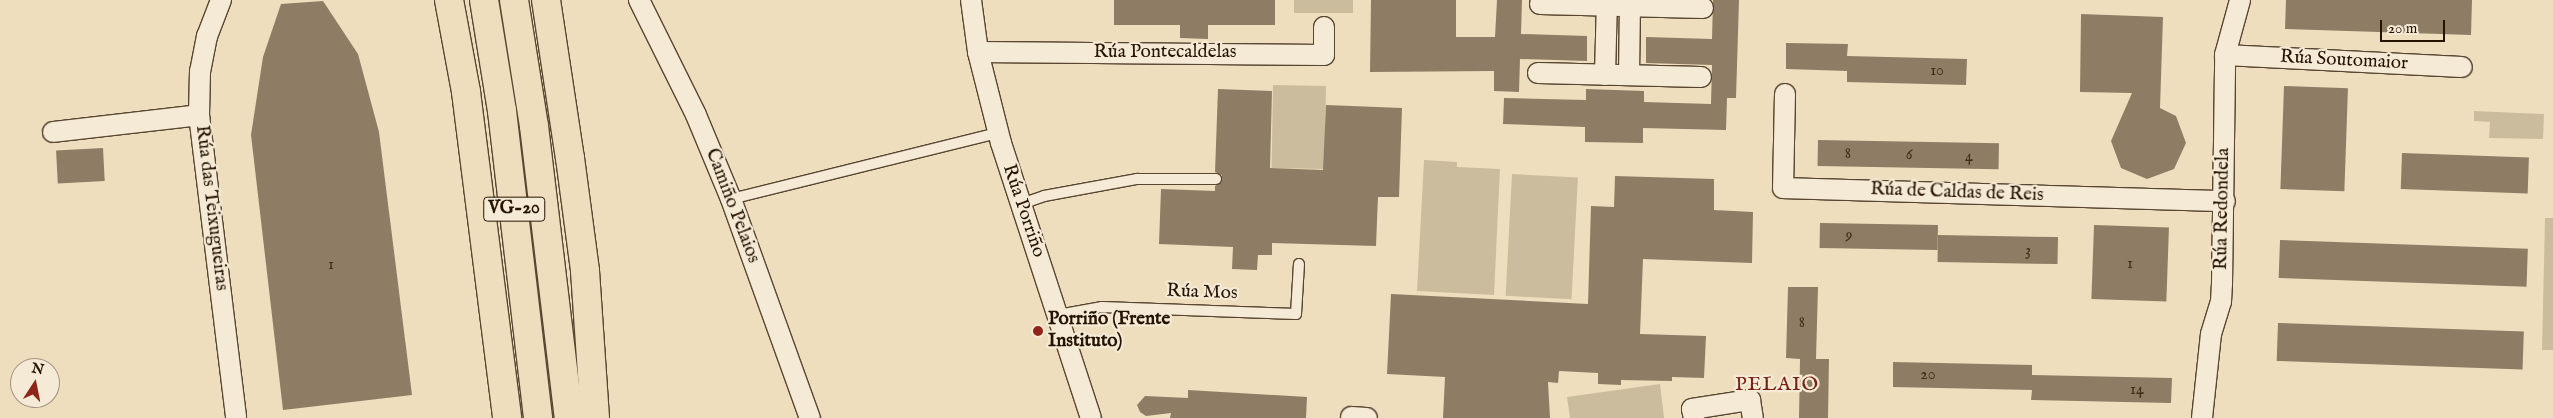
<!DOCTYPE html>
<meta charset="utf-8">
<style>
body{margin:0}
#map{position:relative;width:2553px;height:418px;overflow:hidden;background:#eedebe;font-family:"IM FELL English",serif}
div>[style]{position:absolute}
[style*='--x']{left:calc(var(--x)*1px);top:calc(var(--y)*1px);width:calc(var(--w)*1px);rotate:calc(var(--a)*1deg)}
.green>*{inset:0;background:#ccbc9e;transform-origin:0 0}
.building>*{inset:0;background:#8e7d64;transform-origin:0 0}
.roads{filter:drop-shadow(1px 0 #584631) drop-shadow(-1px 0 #584631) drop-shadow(0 1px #584631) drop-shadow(0 -1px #584631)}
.lane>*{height:10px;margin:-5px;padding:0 5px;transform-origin:5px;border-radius:5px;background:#f4ead5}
.street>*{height:20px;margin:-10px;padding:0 10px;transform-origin:10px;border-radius:10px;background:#f4ead5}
.highway>*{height:28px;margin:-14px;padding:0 14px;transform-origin:14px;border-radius:14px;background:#eedebe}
.dots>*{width:14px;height:14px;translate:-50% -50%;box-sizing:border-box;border:2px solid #f4ead5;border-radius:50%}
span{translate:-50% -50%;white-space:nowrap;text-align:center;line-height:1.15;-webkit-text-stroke:4.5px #f4ead5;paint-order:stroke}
.number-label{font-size:16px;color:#402e1a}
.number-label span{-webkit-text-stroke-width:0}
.shield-label span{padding:1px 4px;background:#f4ead5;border:1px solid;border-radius:4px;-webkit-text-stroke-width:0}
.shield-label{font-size:18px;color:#261402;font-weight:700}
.street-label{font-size:19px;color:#261402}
.poi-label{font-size:19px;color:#261402;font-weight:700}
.left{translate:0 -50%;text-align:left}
.neighbourhood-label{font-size:20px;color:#7a1f14;letter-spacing:1px}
.north{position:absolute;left:10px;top:358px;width:50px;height:50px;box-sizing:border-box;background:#f4ead5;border:1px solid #a29481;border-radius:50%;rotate:11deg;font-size:14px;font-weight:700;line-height:20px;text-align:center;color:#261402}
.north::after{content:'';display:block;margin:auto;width:18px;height:22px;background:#8f2418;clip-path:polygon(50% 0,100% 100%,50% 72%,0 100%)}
.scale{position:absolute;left:2380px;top:20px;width:65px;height:22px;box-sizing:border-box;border:2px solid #261402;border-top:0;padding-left:6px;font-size:15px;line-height:18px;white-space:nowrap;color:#261402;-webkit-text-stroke:4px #f4ead5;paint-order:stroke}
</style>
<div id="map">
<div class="green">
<div style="left:1294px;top:0;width:59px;height:13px"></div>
<div style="left:1273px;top:85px;width:53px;height:83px;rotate:1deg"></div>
<div style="clip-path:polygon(2474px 111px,2544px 114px,2543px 139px,2489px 138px,2490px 122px,2474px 121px)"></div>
<div style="clip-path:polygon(1424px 160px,1457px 162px,1457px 167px,1500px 169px,1494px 295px,1417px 291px)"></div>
<div style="left:1512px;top:174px;width:66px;height:122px;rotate:3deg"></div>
<div style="clip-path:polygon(2545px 218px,2553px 218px,2553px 350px,2542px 350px)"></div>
<div style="clip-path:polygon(1660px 384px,1664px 418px,1570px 418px,1567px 397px)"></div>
</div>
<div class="building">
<div style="clip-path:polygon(1114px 0,1275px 0,1275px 25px,1208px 25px,1208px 39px,1180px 38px,1180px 25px,1114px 25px)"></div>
<div style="clip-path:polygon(1371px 0,1456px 0,1456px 37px,1495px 37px,1497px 0,1522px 0,1521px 34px,1587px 36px,1587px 61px,1520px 59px,1519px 92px,1494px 91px,1494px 71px,1370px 72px)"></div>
<div style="clip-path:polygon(1713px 0,1739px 0,1736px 98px,1727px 98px,1726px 130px,1643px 128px,1643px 143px,1585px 142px,1585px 127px,1503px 124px,1504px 98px,1586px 100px,1586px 89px,1644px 91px,1644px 102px,1711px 104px,1712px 65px,1646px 63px,1646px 37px,1712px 39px)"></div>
<div style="clip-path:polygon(2286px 0,2472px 0,2471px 35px,2285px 29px)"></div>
<div style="clip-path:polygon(323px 1px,358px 54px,379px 132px,412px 395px,283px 410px,251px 135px,263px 57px,281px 4px)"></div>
<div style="clip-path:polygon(2081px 14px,2163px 17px,2160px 108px,2176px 116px,2186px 143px,2174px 169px,2147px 179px,2121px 168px,2111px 141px,2132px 93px,2080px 92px)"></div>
<div style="clip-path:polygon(1786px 43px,1848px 44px,1847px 56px,1967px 59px,1966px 85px,1847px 82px,1847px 71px,1786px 69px)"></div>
<div style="left:2284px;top:86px;width:64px;height:103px;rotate:2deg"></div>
<div style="clip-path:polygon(1218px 89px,1272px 91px,1270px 168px,1323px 170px,1326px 105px,1402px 108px,1399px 197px,1378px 197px,1376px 246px,1272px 243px,1272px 255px,1258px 255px,1257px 270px,1232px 269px,1233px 247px,1159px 244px,1161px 189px,1215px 191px,1215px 186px,1222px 182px,1222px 175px,1215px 172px)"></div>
<div style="left:1818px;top:140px;width:181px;height:26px;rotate:1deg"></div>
<div style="left:103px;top:148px;width:33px;height:47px;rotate:87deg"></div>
<div style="left:2402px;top:153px;width:127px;height:36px;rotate:2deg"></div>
<div style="clip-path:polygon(1615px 176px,1714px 179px,1714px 210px,1753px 212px,1752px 263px,1643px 259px,1640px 334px,1706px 336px,1704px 378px,1672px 377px,1672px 381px,1621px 380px,1621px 385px,1598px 384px,1598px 373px,1559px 371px,1558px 383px,1548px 382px,1550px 418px,1443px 418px,1445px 377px,1387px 374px,1391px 294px,1588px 304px,1591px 206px,1614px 207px)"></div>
<div style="left:1820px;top:223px;width:118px;height:25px;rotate:1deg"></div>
<div style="left:2094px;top:225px;width:75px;height:74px;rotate:2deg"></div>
<div style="left:1938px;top:235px;width:120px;height:27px;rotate:1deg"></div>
<div style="left:2280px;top:240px;width:248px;height:38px;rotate:2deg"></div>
<div style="clip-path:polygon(1788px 287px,1818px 287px,1816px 359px,1829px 359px,1828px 418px,1799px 418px,1800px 359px,1786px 358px)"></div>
<div style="left:2278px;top:323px;width:246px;height:38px;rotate:2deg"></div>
<div style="clip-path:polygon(1893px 362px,2032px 365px,2032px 381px,2032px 375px,2172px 378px,2171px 403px,2031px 400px,2032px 390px,1893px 387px)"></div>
<div style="clip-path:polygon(1188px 390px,1307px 397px,1306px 418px,1170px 418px,1171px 413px,1146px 416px,1140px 412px,1137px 405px,1145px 396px,1188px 398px)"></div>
</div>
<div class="roads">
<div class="lane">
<div style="--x:731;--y:199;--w:275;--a:-13.9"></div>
<div style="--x:1021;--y:204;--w:24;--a:-19"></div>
<div style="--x:1044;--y:196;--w:95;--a:-10.4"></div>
<div style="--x:1137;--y:179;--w:79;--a:0"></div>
<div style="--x:1058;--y:315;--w:45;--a:-10.3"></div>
<div style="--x:1102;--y:307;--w:194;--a:2.1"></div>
<div style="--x:1296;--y:314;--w:50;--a:-86.6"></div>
</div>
<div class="street">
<div style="--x:221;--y:0;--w:39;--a:111"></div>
<div style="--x:207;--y:36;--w:36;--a:101"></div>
<div style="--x:200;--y:71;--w:44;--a:91.3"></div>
<div style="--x:199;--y:115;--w:305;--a:83"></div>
<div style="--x:639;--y:0;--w:128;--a:63.6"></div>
<div style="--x:696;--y:115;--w:91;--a:67.4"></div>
<div style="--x:731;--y:199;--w:233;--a:70.2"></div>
<div style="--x:971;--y:0;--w:52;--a:82.3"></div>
<div style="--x:978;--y:52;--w:94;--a:75.8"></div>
<div style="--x:1001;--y:143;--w:289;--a:71.9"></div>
<div style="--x:1540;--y:4;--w:163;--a:1.4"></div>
<div style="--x:978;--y:52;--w:346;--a:0.5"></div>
<div style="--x:1324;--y:55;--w:28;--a:-90"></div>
<div style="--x:2225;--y:55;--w:237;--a:2.9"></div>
<div style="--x:1538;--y:73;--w:163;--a:1.4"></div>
<div style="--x:1605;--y:75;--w:75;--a:-88.5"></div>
<div style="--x:1629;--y:75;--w:75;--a:-89.2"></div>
<div style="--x:1785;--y:94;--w:94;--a:91.2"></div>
<div style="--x:1783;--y:188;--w:442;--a:1.7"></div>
<div style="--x:53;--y:132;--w:147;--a:-6.6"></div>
<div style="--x:1351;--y:417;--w:16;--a:4"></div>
<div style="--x:1694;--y:418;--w:9;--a:-103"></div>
<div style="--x:1692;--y:409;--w:59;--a:-8.8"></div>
<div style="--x:1750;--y:400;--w:18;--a:81"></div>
<div style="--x:2202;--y:418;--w:84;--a:-83.9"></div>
<div style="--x:2211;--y:334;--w:34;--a:-73"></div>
<div style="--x:2221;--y:302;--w:18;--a:-87"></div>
<div style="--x:2222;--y:284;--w:229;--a:-89.2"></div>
<div style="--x:2225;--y:55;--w:57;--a:-74.7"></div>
</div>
<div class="highway">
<div style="--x:449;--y:0;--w:94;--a:79.5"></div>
<div style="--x:466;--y:92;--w:329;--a:82.8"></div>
<div style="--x:484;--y:0;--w:112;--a:80.8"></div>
<div style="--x:502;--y:111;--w:309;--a:83.3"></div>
<div style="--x:514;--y:0;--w:128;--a:81"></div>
<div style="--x:534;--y:126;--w:294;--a:83.2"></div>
<div style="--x:546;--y:0;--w:160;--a:81.4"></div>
<div style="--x:570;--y:158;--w:114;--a:82.4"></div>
<div style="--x:585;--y:271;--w:147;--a:86.1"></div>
</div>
</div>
<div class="dots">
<div style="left:1038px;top:331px;background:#8f2418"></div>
</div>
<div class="number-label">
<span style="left:1937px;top:71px">10</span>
<span style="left:1848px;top:154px">8</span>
<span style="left:1909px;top:155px">6</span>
<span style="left:1969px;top:157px">4</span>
<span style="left:1849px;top:236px">9</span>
<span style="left:2028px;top:251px">3</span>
<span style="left:2130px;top:264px">1</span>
<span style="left:331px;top:265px">1</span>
<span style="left:1802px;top:323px">8</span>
<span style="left:1928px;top:375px">20</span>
<span style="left:2137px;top:390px">14</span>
</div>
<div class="shield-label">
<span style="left:514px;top:209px">VG-20</span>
</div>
<div class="street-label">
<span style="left:1165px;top:53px">Rúa Pontecaldelas</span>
<span style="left:2344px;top:61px;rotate:3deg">Rúa Soutomaior</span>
<span style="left:1957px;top:193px;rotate:2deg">Rúa de Caldas de Reis</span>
<span style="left:732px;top:206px;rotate:69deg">Camiño Pelaios</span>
<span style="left:211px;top:208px;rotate:83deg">Rúa das Teixugueiras</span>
<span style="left:2223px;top:209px;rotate:-89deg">Rúa Redondela</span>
<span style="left:1023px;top:211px;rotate:71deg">Rúa Porriño</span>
<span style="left:1202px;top:293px;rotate:2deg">Rúa Mos</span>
</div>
<div class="poi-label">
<span class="left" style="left:1048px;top:331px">Porriño (Frente<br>Instituto)</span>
</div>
<div class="neighbourhood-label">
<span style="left:1777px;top:384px">PELAIO</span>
</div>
<div class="north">N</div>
<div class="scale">20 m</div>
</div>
